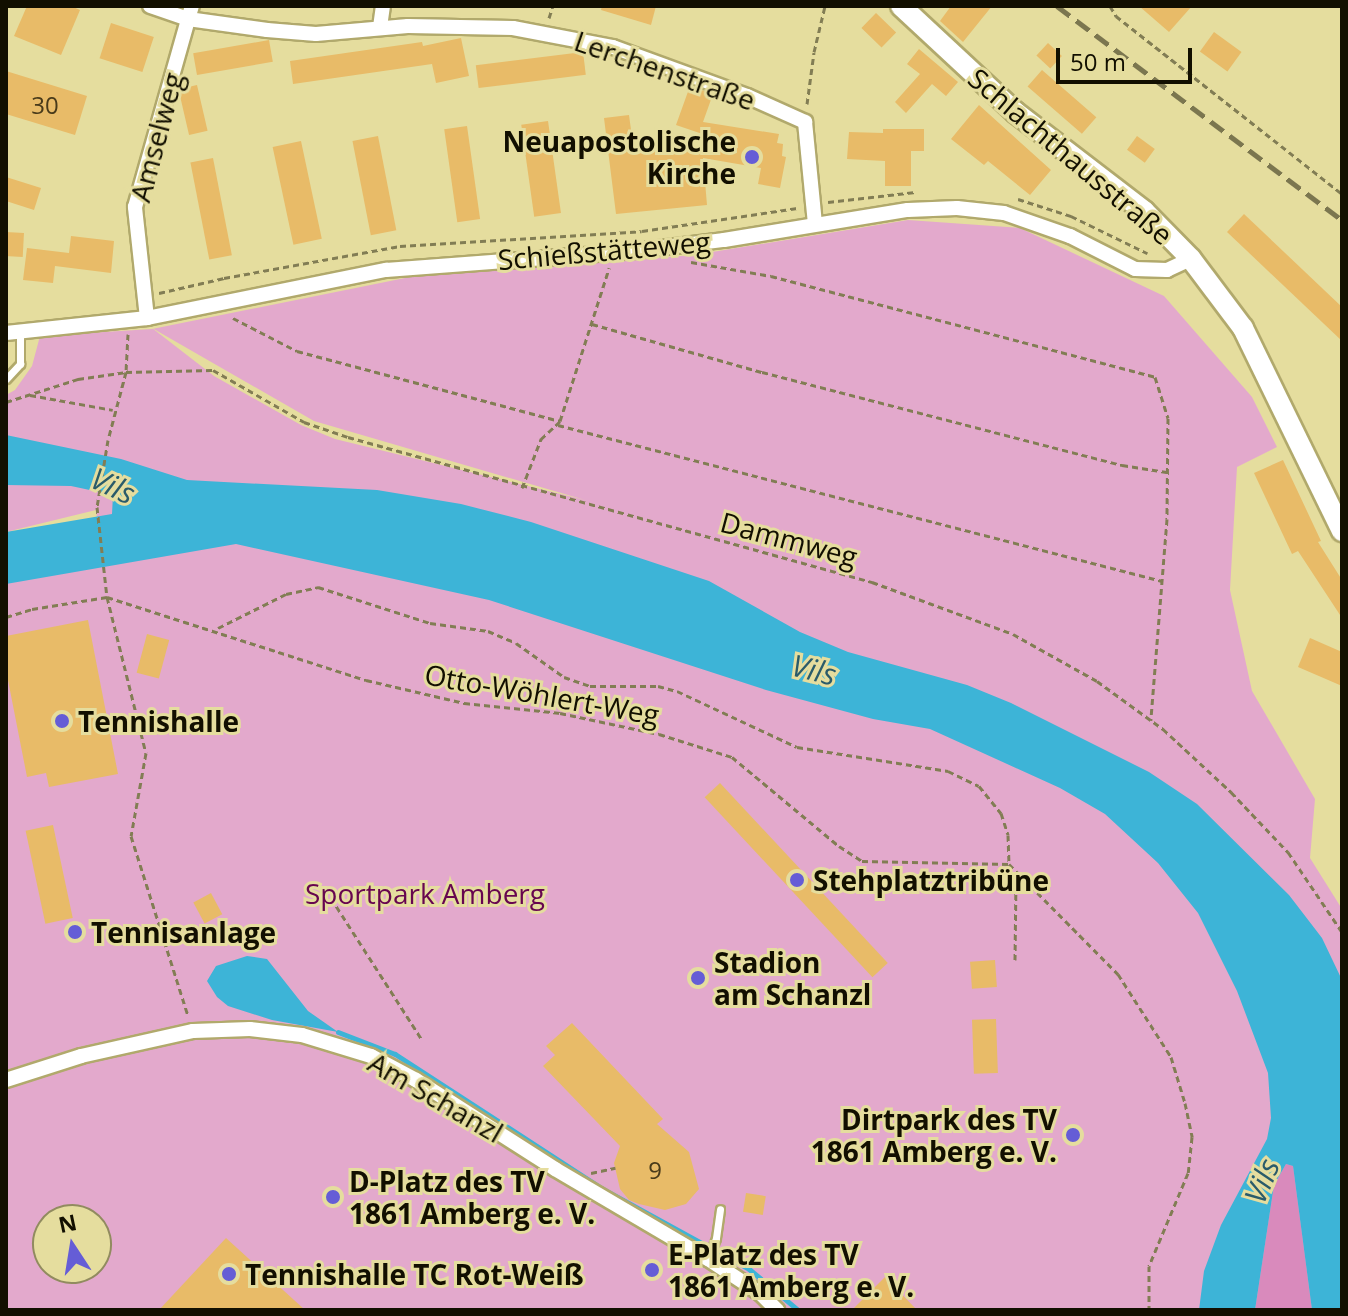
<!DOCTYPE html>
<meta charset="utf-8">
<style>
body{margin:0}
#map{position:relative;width:1348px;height:1316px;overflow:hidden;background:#e5dd9e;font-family:"Open Sans",sans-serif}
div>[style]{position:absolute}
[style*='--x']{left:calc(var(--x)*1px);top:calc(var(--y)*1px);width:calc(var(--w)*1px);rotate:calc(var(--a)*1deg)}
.green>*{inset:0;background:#e3a9cc}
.forest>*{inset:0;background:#d98abc}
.water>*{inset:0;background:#3db4d7}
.stream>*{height:5px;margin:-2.5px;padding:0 2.5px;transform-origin:2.5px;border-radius:2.5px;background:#3db4d7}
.building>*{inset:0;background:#e8bb68;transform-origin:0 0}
.path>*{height:3px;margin-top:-1.5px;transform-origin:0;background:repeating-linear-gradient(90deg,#827d54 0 6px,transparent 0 10px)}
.roads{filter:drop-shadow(2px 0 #b1a96c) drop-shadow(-2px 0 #b1a96c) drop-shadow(0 2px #b1a96c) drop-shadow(0 -2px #b1a96c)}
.lane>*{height:7px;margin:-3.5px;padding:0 3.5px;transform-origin:3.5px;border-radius:3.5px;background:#fff}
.street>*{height:14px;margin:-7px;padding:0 7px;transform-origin:7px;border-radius:7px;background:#fff}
.secondary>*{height:20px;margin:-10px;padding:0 10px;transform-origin:10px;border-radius:10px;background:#fff}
.rail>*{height:5px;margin-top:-2.5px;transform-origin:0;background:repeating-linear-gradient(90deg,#7b764f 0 16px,transparent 0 24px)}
.dots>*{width:22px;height:22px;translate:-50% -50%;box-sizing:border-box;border:4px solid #e5dd9e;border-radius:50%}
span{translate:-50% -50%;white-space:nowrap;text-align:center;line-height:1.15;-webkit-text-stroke:6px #e5dd9e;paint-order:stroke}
.number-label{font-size:24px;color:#483a1a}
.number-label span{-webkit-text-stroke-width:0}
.street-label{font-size:28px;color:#120f00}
.poi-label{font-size:28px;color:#120f00;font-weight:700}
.right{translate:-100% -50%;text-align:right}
.left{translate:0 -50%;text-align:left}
.park-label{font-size:28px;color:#67054f}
.water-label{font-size:30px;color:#2a5b6a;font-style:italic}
.frame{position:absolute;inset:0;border:8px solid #120f00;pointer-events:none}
.north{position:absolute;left:32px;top:1204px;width:80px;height:80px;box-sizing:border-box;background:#e5dd9e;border:2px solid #918b5f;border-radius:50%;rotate:348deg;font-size:22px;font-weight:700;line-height:32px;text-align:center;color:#120f00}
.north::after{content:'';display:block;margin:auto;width:28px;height:36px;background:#655dd6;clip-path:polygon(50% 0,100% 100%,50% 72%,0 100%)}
.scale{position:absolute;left:1056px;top:48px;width:136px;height:36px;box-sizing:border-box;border:4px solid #120f00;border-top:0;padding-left:10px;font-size:24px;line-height:28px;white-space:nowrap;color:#120f00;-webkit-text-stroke:6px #e5dd9e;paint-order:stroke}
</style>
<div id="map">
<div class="green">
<div style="clip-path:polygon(evenodd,908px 220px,1020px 228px,1164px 296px,1252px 397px,1277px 447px,1237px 467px,1230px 590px,1252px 691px,1315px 799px,1310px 858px,1342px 909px,1342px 1310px,6px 1310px,6px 583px,103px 565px,96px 510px,6px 532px,6px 395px,15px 390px,32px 366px,40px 336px,152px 329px,415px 276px,694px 255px,908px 220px,152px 328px,314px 421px,585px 500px,335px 439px,301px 425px,214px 376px,152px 328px,908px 220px,48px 1220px,96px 1220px,96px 1268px,48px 1268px,48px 1220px)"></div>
</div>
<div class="forest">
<div style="clip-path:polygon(1286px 1164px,1293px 1166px,1312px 1310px,1255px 1310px,1274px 1185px)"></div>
</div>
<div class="water">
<div style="clip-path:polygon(6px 435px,121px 459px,187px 480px,377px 490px,461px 504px,531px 522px,709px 581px,800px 632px,848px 652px,967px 685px,1011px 703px,1149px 772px,1197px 804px,1289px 895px,1322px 938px,1342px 980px,1342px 1310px,1312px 1310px,1293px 1166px,1286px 1164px,1274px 1185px,1255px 1310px,1199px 1310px,1204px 1271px,1221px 1225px,1267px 1139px,1271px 1118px,1268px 1073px,1237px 991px,1198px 913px,1158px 863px,1105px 814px,1060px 788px,930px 729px,873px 719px,766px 690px,489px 600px,236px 544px,6px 584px,6px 532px,112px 514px,113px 495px,71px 486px,6px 485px)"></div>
<div style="clip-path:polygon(247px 956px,267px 959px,308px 1011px,338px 1032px,272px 1020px,228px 1006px,217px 997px,207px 981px,216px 966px)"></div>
</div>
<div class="stream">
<div style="--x:338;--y:1032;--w:61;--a:21.1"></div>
<div style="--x:395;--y:1054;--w:246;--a:33"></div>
<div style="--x:601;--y:1188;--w:169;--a:28.7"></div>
<div style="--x:749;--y:1269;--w:64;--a:39.9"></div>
</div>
<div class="building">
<div style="clip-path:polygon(27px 6px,71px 6px,80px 10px,61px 55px,14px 36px)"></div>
<div style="clip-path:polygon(602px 6px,656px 6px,651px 25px,601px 10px)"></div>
<div style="clip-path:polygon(951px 6px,992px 6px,963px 42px,940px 21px)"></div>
<div style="clip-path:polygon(1139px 6px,1192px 6px,1169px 32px)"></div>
<div style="left:876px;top:13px;width:28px;height:21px;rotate:44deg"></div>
<div style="left:111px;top:23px;width:45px;height:37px;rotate:18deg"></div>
<div style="left:1214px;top:32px;width:34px;height:24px;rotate:36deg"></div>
<div style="clip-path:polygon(461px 38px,469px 76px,436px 83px,432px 64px,293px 84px,290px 61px,422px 42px,423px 46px)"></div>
<div style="left:269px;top:40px;width:22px;height:77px;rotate:80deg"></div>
<div style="left:1048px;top:43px;width:19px;height:17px;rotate:43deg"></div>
<div style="clip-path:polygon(919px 49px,958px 82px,946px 96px,932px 84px,906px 113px,895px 102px,920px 74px,907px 64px)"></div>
<div style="left:583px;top:52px;width:23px;height:108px;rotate:83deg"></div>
<div style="left:1042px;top:70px;width:72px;height:22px;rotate:41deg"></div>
<div style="clip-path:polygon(6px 71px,87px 96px,75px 135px,6px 114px)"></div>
<div style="left:197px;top:85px;width:47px;height:19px;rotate:77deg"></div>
<div style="clip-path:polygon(690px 86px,713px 94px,703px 122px,779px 134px,777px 143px,783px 144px,782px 156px,786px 157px,780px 188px,758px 184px,761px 168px,703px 158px,707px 205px,616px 214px,604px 118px,629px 115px,634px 152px,729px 143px,676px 125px)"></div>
<div style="clip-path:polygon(979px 105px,1051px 170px,1030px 195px,988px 161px,984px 165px,951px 139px)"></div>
<div style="left:548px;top:121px;width:93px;height:27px;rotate:82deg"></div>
<div style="left:467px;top:126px;width:94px;height:23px;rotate:82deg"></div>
<div style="clip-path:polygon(883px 129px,924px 129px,924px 151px,911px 151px,911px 186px,885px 186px,885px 161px,847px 159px,849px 132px,883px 133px)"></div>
<div style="left:378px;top:136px;width:96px;height:26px;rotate:79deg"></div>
<div style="left:1137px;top:136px;width:22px;height:17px;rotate:36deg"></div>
<div style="left:301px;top:141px;width:100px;height:29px;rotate:78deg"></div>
<div style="left:213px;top:158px;width:99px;height:23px;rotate:79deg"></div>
<div style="clip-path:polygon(6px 177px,41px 188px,34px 210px,6px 201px)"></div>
<div style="clip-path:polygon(1244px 214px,1342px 307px,1342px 341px,1227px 232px)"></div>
<div style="left:6px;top:232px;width:18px;height:24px;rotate:3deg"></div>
<div style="clip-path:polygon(71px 236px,114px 241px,111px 273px,55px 266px,53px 283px,23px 280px,27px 248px,69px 253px)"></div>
<div style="clip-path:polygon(1283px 460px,1321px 541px,1318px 542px,1342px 580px,1342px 618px,1298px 551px,1292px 554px,1254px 473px)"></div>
<div style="clip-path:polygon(88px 620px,118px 774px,49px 787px,46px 773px,27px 777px,6px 670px,6px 636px)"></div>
<div style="left:147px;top:634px;width:23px;height:40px;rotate:15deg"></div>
<div style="clip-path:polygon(1310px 638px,1342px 652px,1342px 686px,1298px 667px)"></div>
<div style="left:720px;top:783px;width:246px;height:21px;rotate:47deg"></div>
<div style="left:53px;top:825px;width:95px;height:28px;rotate:78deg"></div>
<div style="left:211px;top:893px;width:24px;height:20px;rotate:62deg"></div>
<div style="left:995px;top:960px;width:27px;height:25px;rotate:86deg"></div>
<div style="left:996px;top:1019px;width:54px;height:24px;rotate:88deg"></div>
<div style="clip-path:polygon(572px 1023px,663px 1119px,657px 1124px,689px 1152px,699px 1189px,686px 1204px,665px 1210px,639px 1204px,629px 1200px,620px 1189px,614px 1163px,620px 1146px,543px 1066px,555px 1055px,546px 1046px)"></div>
<div style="left:746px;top:1193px;width:20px;height:19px;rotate:9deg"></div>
<div style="clip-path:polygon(226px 1238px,305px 1310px,159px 1310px)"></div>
<div style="clip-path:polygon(885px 1277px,917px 1310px,852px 1310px)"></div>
</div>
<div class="path">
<div style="--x:1110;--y:6;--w:12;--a:59"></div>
<div style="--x:1116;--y:16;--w:288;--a:38.2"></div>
<div style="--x:549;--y:18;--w:13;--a:-72"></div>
<div style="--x:807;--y:104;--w:52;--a:-82.3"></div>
<div style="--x:814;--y:52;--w:47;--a:-76.6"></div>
<div style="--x:1018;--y:199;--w:56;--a:17.8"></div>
<div style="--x:1071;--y:216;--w:85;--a:26"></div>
<div style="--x:828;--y:202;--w:88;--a:-6.6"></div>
<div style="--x:691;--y:262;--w:81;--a:9.9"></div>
<div style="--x:771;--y:276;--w:397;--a:14.7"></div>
<div style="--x:1155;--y:377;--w:43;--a:72.4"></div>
<div style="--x:1168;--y:418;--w:101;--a:90.6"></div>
<div style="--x:1167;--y:519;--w:202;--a:94.6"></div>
<div style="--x:159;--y:293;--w:67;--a:-13"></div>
<div style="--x:224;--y:278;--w:179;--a:-10.3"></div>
<div style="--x:400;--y:246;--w:242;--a:-3.5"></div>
<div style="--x:642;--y:231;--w:157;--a:-8.4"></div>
<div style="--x:233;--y:318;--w:72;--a:27.3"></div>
<div style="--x:297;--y:351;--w:272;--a:14.9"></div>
<div style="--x:592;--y:324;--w:177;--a:15.8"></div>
<div style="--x:762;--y:372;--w:372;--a:14.5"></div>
<div style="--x:1122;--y:465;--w:45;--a:9"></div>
<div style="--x:128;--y:334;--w:38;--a:93"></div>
<div style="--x:126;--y:372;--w:70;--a:104.8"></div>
<div style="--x:108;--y:440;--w:68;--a:99.3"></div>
<div style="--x:97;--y:507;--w:91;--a:83.7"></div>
<div style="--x:107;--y:597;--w:161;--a:76"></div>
<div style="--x:146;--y:753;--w:84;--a:100.2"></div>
<div style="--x:131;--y:836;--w:189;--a:72.4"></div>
<div style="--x:30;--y:395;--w:84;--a:10.2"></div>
<div style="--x:6;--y:402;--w:76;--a:-17.7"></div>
<div style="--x:78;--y:379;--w:49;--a:-8.3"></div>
<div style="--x:126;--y:372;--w:87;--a:-1.3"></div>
<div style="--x:213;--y:370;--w:105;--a:29.7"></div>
<div style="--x:304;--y:422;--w:46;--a:18.8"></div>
<div style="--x:348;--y:437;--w:544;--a:15.47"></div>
<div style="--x:872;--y:582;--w:150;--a:20.2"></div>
<div style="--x:1013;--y:634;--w:96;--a:29.2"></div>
<div style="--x:1097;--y:681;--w:82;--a:36"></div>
<div style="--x:1163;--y:729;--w:93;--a:42.8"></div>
<div style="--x:1231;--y:792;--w:83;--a:46.5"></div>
<div style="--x:1288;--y:852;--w:97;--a:56"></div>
<div style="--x:558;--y:425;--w:624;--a:14.48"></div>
<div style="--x:522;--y:488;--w:53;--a:-68.8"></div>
<div style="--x:541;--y:439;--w:26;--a:-43"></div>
<div style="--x:560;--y:421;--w:161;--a:-72.2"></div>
<div style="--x:6;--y:617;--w:27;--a:-17"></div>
<div style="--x:32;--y:609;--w:76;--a:-9.1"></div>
<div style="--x:107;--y:597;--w:272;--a:17.8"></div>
<div style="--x:366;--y:680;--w:101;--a:13.2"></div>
<div style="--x:464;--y:703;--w:97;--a:5.9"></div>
<div style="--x:560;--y:713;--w:101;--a:12"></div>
<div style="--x:659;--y:734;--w:77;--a:17.5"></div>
<div style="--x:732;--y:757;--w:139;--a:39.8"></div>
<div style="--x:839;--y:846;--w:27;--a:33"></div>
<div style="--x:862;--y:861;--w:147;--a:1.2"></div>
<div style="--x:1009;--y:864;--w:155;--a:45.3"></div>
<div style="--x:1118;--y:974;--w:98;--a:57.4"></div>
<div style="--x:1171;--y:1057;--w:48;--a:73.1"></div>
<div style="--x:1185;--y:1103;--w:35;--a:78"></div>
<div style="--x:1192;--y:1137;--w:36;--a:96"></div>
<div style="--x:1188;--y:1173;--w:101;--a:112.8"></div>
<div style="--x:1149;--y:1266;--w:44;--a:90"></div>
<div style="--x:218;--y:628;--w:76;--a:-26.6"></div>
<div style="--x:286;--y:594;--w:33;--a:-12"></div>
<div style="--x:318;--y:587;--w:118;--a:17.8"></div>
<div style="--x:430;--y:623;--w:59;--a:7.9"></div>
<div style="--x:488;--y:631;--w:30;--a:23"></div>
<div style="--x:516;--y:643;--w:59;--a:35.3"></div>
<div style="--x:564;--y:677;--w:28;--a:19"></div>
<div style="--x:590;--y:686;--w:68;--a:0"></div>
<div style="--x:658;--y:686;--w:20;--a:15"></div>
<div style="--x:677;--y:691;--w:132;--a:25"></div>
<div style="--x:797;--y:747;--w:153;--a:9"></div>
<div style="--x:948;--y:771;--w:34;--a:26"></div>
<div style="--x:979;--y:786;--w:35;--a:51"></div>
<div style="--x:1001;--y:813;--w:23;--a:72"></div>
<div style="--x:1008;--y:835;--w:29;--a:88"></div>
<div style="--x:331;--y:898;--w:169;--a:57.3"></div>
<div style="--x:1015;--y:960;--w:84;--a:-89.3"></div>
<div style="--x:591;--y:1173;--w:25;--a:-12"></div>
</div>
<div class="roads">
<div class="lane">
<div style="--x:6;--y:379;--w:21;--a:-47"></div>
<div style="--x:20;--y:364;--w:33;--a:-90"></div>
<div style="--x:708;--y:1259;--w:22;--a:-69"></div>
<div style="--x:716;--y:1238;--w:29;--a:-82"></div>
</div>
<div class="street">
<div style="--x:150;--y:6;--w:40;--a:18.9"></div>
<div style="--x:188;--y:19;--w:80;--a:7.9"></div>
<div style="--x:267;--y:30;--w:49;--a:4.7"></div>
<div style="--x:316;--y:34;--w:92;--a:-5"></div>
<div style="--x:408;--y:26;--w:105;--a:1.1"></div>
<div style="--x:513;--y:28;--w:102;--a:10.8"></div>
<div style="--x:613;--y:47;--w:143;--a:20.1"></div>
<div style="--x:747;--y:96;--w:64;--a:24.1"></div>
<div style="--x:805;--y:122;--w:102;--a:84.4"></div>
<div style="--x:380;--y:27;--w:21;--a:-82"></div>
<div style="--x:147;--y:318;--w:112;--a:-96.2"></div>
<div style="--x:135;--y:207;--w:209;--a:-74.2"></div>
<div style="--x:6;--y:333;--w:142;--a:-6.1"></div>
<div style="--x:147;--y:318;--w:244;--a:-11.4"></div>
<div style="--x:386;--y:270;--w:242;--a:-4.3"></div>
<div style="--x:627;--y:252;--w:98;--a:-7.1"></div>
<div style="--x:724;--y:240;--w:186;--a:-9.3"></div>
<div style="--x:908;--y:210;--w:49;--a:-2.3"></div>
<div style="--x:957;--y:208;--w:47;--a:6.1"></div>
<div style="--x:1004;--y:213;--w:70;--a:19.2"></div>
<div style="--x:1070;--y:236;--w:73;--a:26.9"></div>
<div style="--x:1135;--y:269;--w:32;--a:2"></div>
<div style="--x:1167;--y:270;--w:26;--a:-25"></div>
<div style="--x:6;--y:1080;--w:79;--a:-17.7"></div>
<div style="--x:81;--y:1056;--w:115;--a:-12.6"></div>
<div style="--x:193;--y:1031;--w:57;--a:-2"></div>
<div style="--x:250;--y:1029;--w:52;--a:6.6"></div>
<div style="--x:302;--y:1035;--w:72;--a:16.9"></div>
<div style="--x:371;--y:1056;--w:51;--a:28.1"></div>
<div style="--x:416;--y:1080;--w:165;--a:32.6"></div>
<div style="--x:555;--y:1169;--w:178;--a:30.5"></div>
<div style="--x:708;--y:1259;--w:64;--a:33.4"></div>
<div style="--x:761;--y:1294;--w:23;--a:45"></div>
</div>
<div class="secondary">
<div style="--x:901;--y:6;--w:156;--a:42.9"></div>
<div style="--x:1015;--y:112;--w:163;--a:37.5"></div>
<div style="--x:1144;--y:211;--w:67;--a:45.6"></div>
<div style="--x:1191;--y:259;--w:86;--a:53"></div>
<div style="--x:1243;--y:328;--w:226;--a:64"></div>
</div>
</div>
<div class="rail">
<div style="--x:1057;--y:6;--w:356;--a:36.9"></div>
</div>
<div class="dots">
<div style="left:752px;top:157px;background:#655dd6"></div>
<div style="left:62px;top:721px;background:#655dd6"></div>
<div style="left:797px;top:880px;background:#655dd6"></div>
<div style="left:75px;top:932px;background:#655dd6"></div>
<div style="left:698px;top:978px;background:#655dd6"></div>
<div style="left:1073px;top:1135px;background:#655dd6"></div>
<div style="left:333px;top:1197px;background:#655dd6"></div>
<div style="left:652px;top:1270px;background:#655dd6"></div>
<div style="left:229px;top:1274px;background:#655dd6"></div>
</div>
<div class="number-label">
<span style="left:45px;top:105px">30</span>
<span style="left:655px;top:1170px">9</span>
</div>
<div class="street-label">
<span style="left:665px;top:70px;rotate:19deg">Lerchenstraße</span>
<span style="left:156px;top:137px;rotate:-75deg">Amselweg</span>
<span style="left:1071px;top:156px;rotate:40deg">Schlachthausstraße</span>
<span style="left:604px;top:250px;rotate:-5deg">Schießstätteweg</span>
<span style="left:789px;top:539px;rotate:15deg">Dammweg</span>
<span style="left:542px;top:694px;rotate:10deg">Otto-Wöhlert-Weg</span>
<span style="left:436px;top:1097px;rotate:30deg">Am Schanzl</span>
</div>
<div class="poi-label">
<span class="right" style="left:736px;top:157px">Neuapostolische<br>Kirche</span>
<span class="left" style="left:78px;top:721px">Tennishalle</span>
<span class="left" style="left:813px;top:880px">Stehplatztribüne</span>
<span class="left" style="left:91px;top:932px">Tennisanlage</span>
<span class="left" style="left:714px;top:978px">Stadion<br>am Schanzl</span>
<span class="right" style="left:1057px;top:1135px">Dirtpark des TV<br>1861 Amberg e. V.</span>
<span class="left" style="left:349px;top:1197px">D-Platz des TV<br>1861 Amberg e. V.</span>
<span class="left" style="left:668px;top:1270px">E-Platz des TV<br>1861 Amberg e. V.</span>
<span class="left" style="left:245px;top:1274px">Tennishalle TC Rot-Weiß</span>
</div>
<div class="park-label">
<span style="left:425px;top:893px">Sportpark Amberg</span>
</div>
<div class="water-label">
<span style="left:113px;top:486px;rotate:25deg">Vils</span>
<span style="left:814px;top:670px;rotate:14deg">Vils</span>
<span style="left:1262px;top:1181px;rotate:-68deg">Vils</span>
</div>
<div class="frame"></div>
<div class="north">N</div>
<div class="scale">50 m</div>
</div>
